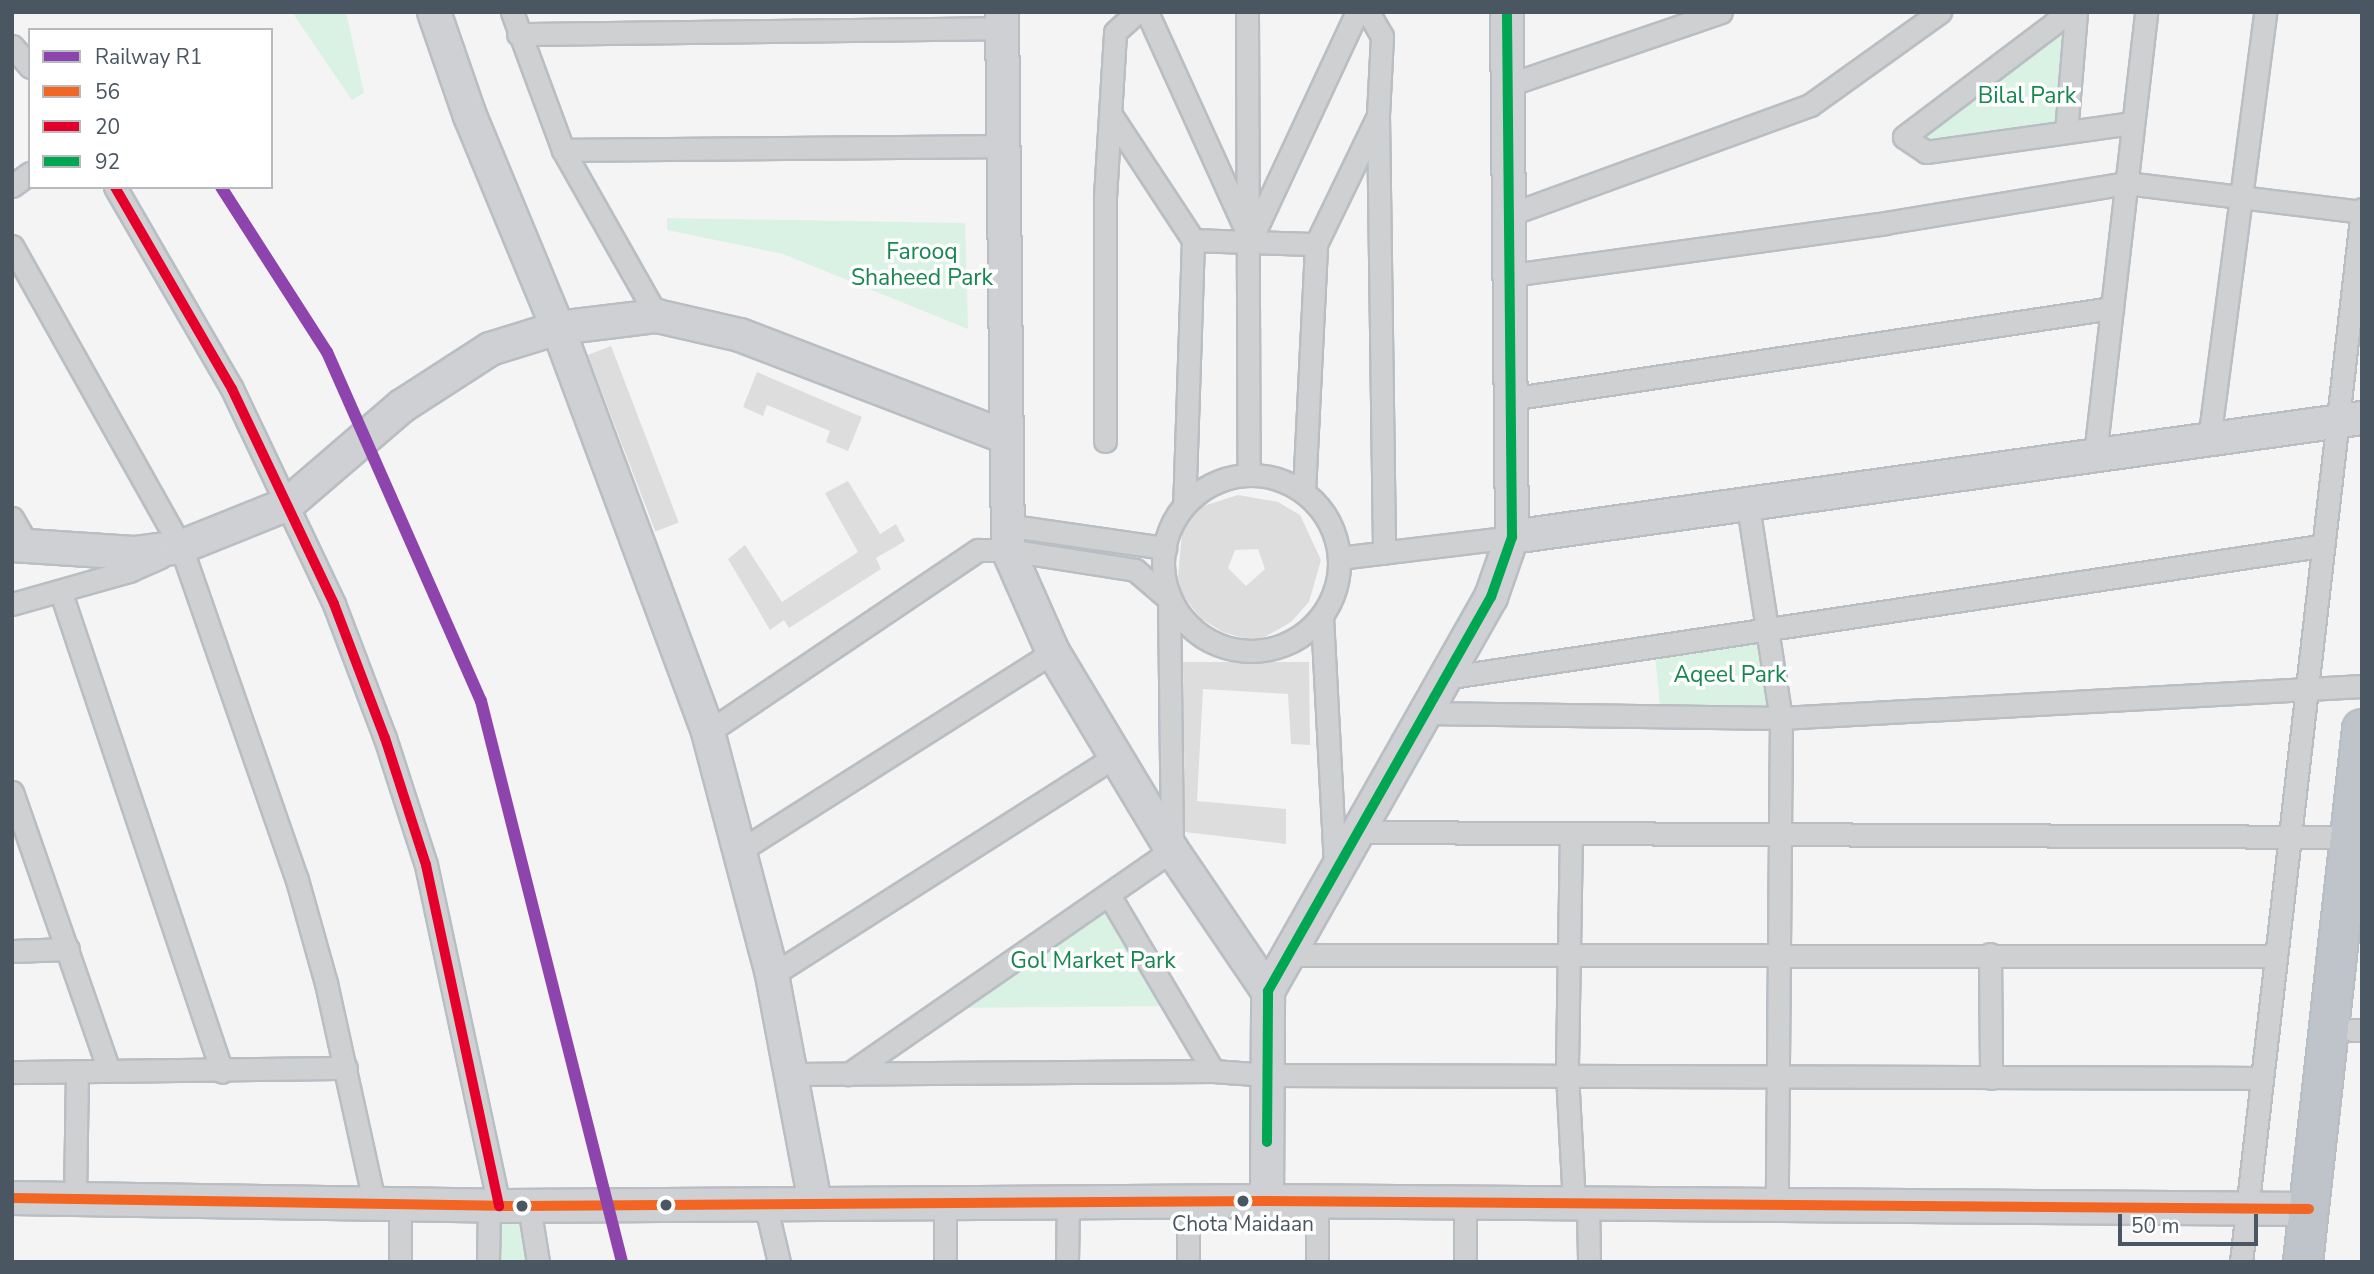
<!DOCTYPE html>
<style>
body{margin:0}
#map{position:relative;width:2374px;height:1274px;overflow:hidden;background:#f4f4f4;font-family:"Nunito Sans",sans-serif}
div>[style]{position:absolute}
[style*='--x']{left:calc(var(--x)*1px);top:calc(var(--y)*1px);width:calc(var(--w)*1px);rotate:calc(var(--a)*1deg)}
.green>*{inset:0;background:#d9f2e3}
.building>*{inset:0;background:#ddddde;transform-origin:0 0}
.roads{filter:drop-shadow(2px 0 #b9bec3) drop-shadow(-2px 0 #b9bec3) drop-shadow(0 2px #b9bec3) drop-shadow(0 -2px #b9bec3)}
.street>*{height:21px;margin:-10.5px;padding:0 10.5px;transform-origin:10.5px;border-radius:10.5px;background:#ced0d2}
.street>.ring{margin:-10.5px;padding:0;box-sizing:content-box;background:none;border:21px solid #ced0d2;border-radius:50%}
.secondary>*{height:32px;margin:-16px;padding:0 16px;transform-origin:16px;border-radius:16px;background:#ced0d4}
.highway>*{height:38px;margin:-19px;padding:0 19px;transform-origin:19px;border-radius:19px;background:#bec4c9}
.bus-1>*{height:10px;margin:-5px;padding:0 5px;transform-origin:5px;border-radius:5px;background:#f26522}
.bus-2>*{height:10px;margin:-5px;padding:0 5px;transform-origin:5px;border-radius:5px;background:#e4002b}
.bus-3>*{height:10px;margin:-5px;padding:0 5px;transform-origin:5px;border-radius:5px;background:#00a651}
.rail-1>*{height:12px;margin:-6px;padding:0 6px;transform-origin:6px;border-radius:6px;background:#8e44ad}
.dots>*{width:19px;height:19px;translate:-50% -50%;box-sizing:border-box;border:4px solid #fff;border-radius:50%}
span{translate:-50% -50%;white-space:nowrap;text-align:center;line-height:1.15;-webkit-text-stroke:7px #fff;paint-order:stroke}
.bus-label{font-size:21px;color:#4a5661}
.park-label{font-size:23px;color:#17864f}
.frame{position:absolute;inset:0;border:14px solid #4a5661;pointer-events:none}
.legend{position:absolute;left:28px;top:28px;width:245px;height:161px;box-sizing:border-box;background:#fff;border:2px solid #b7bbc0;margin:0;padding:9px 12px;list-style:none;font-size:21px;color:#4a5661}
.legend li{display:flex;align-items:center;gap:14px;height:35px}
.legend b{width:35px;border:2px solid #b7bbc0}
.scale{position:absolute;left:2118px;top:1214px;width:140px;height:32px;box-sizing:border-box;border:4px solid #4a5661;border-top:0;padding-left:9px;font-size:21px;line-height:24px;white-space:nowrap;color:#4a5661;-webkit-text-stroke:5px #fff;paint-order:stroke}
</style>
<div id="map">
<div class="green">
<div style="clip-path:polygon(292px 12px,346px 12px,364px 93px,352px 100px)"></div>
<div style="clip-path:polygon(2069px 12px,2066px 132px,1926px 152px,1904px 137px)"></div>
<div style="clip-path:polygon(667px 218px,965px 223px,968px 329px,783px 254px,667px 230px)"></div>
<div style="clip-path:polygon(1765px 627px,1781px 718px,1661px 716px,1654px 645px)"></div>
<div style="clip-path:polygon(1109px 895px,1174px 1006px,944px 1008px)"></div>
<div style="clip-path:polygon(489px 1206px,529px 1206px,538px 1262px,488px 1262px)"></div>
</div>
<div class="building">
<div style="left:611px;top:346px;width:189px;height:25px;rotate:69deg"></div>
<div style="clip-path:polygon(757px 372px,862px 417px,848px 451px,826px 442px,830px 431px,767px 405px,763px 416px,743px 407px)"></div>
<div style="clip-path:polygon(848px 481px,880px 534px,896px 524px,905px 541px,876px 558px,881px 569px,789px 628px,784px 620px,770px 630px,728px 559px,745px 545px,782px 602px,858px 552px,825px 493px)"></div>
<div style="clip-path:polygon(evenodd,1238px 495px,1278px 502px,1300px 515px,1321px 560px,1309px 602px,1291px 622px,1256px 642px,1223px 632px,1200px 618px,1181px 592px,1178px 576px,1182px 533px,1191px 518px,1203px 506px,1238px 495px,1258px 549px,1265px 569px,1246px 586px,1228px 568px,1235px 550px,1258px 549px)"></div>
<div style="clip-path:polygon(1183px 662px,1309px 662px,1310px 745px,1291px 744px,1288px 694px,1203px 689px,1197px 801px,1286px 809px,1286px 844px,1185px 832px)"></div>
</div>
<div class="roads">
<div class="street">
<div style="--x:512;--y:12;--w:147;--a:69.7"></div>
<div style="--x:563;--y:150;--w:191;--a:60.5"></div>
<div style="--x:1147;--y:12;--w:242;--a:65.6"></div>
<div style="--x:1247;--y:12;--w:462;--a:89.8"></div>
<div style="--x:1368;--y:12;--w:28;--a:60"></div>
<div style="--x:1382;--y:36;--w:80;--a:92.9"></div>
<div style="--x:1378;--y:116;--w:437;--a:89.2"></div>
<div style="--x:2069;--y:12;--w:207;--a:142.9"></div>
<div style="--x:1904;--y:137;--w:27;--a:34"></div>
<div style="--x:1926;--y:152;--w:209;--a:-8"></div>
<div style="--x:518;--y:34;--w:484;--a:-0.7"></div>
<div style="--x:12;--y:46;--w:28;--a:49"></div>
<div style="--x:1508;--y:85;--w:225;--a:-18.9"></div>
<div style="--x:1113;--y:118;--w:146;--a:56.7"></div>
<div style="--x:1193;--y:240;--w:265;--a:91.9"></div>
<div style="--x:2066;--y:132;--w:120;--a:-85.2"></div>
<div style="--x:563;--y:150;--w:441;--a:-0.5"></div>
<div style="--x:12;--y:186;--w:22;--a:-36"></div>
<div style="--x:115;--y:187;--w:233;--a:59.9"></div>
<div style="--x:232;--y:389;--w:238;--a:64.6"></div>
<div style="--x:334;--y:604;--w:143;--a:69.2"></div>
<div style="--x:385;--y:738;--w:133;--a:72.1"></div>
<div style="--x:426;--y:865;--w:349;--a:77.9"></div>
<div style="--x:1511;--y:214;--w:318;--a:-20"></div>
<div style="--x:1810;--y:105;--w:160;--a:-35.6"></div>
<div style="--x:1253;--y:235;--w:246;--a:-65"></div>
<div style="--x:1193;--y:240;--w:123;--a:1.9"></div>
<div style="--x:12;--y:246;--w:345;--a:60.7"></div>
<div style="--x:181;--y:547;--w:353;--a:70.8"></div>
<div style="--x:297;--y:880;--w:107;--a:74.3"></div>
<div style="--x:326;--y:983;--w:223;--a:77.6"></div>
<div style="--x:1512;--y:275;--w:377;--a:-7.9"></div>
<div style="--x:1885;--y:223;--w:244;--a:-9.4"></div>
<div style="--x:2126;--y:183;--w:237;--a:7"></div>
<div style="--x:1510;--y:399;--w:609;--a:-8.6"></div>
<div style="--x:2209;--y:440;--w:432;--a:-82.5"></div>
<div style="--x:1105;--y:441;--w:244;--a:-90"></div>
<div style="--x:1105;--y:197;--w:165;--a:-86.5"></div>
<div style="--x:1115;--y:32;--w:30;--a:-42"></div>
<div style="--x:2095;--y:455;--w:446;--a:-83.4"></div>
<div class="ring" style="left:1163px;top:475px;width:155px;height:155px"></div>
<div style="--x:1304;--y:492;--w:248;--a:-87.2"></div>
<div style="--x:1316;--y:244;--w:138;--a:-64.2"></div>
<div style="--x:1748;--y:506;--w:215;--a:81.2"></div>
<div style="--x:1781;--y:718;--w:485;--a:90.5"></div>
<div style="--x:12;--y:518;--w:34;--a:60"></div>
<div style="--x:1005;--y:525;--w:162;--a:8.2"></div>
<div style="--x:1339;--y:558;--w:174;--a:-6.9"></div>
<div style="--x:61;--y:593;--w:505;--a:71.42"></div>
<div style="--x:12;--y:604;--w:122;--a:-15.8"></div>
<div style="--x:129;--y:571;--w:34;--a:-24"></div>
<div style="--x:1322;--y:617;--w:250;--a:87"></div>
<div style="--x:1444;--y:678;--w:886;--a:-8.57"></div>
<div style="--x:1425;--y:713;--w:356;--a:0.8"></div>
<div style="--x:1781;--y:718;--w:582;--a:-3.15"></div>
<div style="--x:708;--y:732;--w:326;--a:-34"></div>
<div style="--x:978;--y:550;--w:30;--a:0"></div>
<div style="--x:1008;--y:550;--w:129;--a:8.9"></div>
<div style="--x:1135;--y:570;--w:45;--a:40.5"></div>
<div style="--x:1169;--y:599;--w:251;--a:89.3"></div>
<div style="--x:1172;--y:850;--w:394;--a:145.3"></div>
<div style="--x:12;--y:792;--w:295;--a:70.8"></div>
<div style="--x:1356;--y:832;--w:992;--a:0.29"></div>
<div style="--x:1571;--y:834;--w:240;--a:91"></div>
<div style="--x:1567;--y:1074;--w:128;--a:86.9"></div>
<div style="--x:741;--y:850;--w:370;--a:-32.4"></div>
<div style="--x:1109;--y:895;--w:204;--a:59.4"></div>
<div style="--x:12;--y:951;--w:56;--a:-2"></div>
<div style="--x:1990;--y:954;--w:124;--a:89.5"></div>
<div style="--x:1288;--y:955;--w:987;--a:0.06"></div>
<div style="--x:772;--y:975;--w:409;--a:-32.5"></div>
<div style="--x:2352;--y:1030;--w:10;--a:0"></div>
<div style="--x:12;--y:1072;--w:334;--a:-0.7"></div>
<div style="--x:791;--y:1074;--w:422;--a:-0.4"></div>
<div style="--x:1213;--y:1071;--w:55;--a:4.2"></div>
<div style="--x:1268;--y:1075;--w:991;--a:0.17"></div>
<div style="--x:75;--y:1198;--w:126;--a:-89.1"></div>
<div style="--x:400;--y:1202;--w:60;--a:90"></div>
<div style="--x:1465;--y:1202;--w:60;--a:90"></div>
<div style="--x:1588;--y:1202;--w:60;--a:89"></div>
<div style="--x:765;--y:1203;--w:61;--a:76.7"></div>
<div style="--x:529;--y:1206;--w:57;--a:80.9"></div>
<div style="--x:488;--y:1262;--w:56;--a:-89"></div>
<div style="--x:945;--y:1262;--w:60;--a:-90"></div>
<div style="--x:1067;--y:1262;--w:61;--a:-89.1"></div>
<div style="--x:1188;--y:1262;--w:61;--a:-90"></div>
<div style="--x:1317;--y:1262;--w:61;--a:-90"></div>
<div style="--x:2241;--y:1262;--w:1060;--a:-83.44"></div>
</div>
<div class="secondary">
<div style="--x:434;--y:12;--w:110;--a:70.9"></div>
<div style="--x:470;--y:116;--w:230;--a:67.5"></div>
<div style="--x:558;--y:328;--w:431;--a:69.6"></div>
<div style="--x:708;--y:732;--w:251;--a:75.2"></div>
<div style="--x:772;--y:975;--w:231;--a:79.3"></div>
<div style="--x:1002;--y:12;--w:538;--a:89.36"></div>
<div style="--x:1008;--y:550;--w:111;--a:66.2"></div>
<div style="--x:1053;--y:652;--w:231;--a:59"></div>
<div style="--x:1172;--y:850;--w:171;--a:55.8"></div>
<div style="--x:1512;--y:537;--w:858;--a:-7.97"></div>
<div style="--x:12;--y:545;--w:122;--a:3.8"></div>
<div style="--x:134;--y:553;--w:47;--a:-7.3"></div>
<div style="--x:181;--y:547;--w:115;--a:-21.9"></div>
<div style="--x:288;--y:504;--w:150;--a:-40.7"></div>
<div style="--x:402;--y:406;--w:105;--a:-32.9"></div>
<div style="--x:490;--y:349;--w:71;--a:-17.2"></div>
<div style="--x:558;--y:328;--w:100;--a:-6.9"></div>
<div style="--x:657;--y:316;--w:85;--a:12.9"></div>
<div style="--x:740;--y:335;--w:282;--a:21"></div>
<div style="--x:12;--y:1198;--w:487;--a:0.9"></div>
<div style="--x:499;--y:1206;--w:768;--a:-0.37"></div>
<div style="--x:1267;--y:1201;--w:1042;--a:0.44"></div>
<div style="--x:1267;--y:1201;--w:210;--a:-89.7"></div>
<div style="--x:1268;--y:991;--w:453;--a:-60.5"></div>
<div style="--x:1491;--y:597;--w:64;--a:-70.7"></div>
<div style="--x:1512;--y:537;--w:525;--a:-90.55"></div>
</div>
<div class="highway">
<div style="--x:2303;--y:1262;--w:536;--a:-83.68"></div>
</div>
</div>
<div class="bus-1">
<div style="--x:12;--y:1198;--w:487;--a:0.9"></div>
<div style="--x:499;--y:1206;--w:768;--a:-0.37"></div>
<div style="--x:1267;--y:1201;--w:1042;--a:0.44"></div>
</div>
<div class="bus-2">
<div style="--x:115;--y:187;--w:233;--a:59.9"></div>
<div style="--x:232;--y:389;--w:238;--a:64.6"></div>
<div style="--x:334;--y:604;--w:143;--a:69.2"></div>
<div style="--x:385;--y:738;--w:133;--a:72.1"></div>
<div style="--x:426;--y:865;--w:349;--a:77.9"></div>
</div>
<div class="bus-3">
<div style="--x:1267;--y:1142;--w:151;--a:-89.6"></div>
<div style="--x:1268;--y:991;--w:453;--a:-60.5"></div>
<div style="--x:1491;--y:597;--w:64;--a:-70.7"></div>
<div style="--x:1512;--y:537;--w:525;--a:-90.55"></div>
</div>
<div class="rail-1">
<div style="--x:221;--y:187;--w:196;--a:57.3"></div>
<div style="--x:327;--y:352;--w:381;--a:66.2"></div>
<div style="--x:481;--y:701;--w:578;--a:75.89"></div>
</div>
<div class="dots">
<div style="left:1243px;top:1201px;background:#4a5661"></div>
<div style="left:666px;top:1205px;background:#4a5661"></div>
<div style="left:522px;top:1206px;background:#4a5661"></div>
</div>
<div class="bus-label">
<span style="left:1243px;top:1224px">Chota Maidaan</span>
</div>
<div class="park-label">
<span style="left:2027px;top:96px">Bilal Park</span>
<span style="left:922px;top:265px">Farooq<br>Shaheed Park</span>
<span style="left:1730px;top:675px">Aqeel Park</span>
<span style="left:1093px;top:961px">Gol Market Park</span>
</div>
<div class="frame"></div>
<ul class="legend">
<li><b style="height:9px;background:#8e44ad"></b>Railway R1</li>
<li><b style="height:9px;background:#f26522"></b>56</li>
<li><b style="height:9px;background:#e4002b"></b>20</li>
<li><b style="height:9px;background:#00a651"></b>92</li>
</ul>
<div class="scale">50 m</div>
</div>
